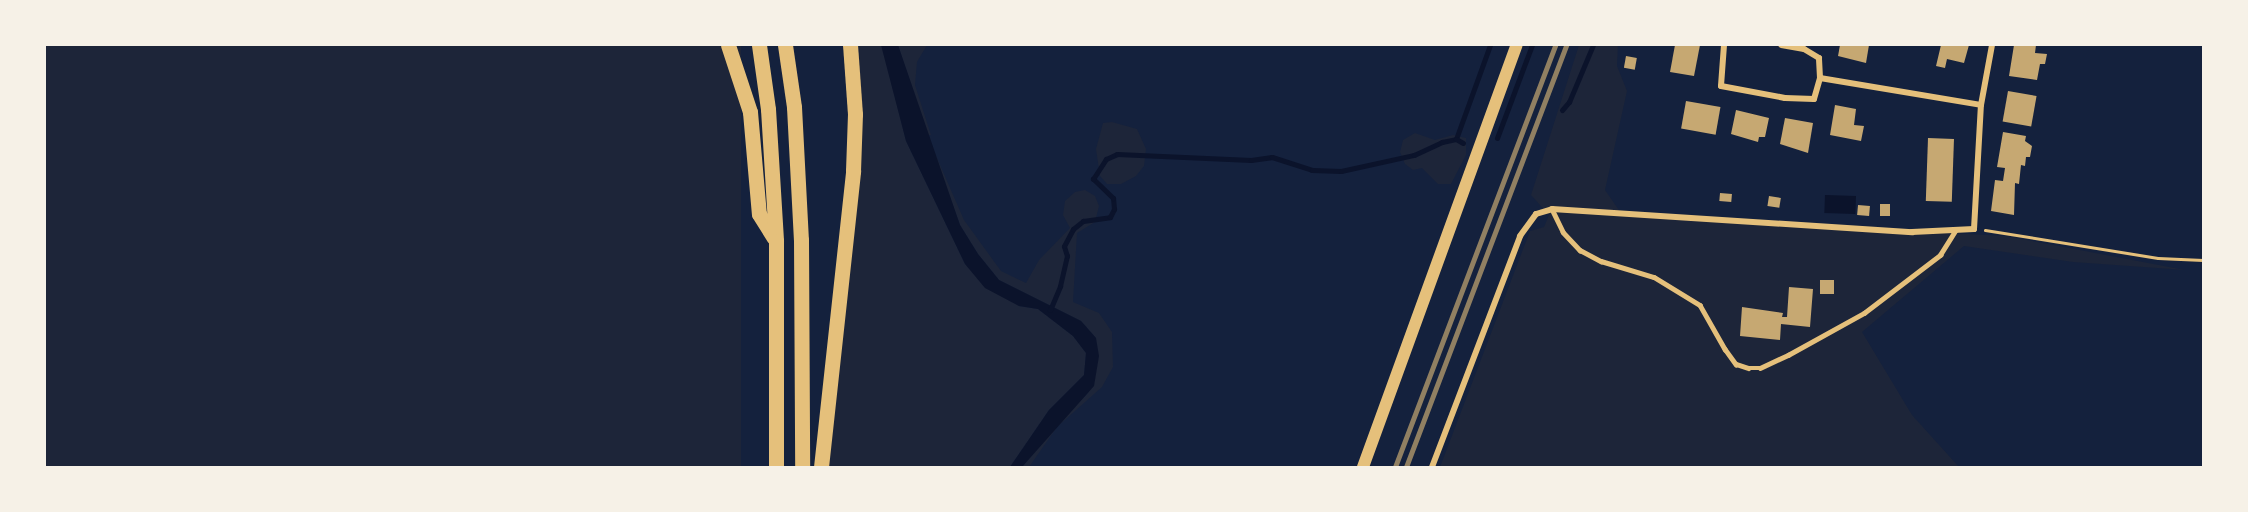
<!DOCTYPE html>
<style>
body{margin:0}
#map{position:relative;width:2248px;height:512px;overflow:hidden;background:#14213d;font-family:"DM Sans",sans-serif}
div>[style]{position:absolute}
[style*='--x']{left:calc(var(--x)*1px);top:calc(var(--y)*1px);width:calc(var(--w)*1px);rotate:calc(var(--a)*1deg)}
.green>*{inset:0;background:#1d2539;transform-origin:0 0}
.water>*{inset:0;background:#0b132b;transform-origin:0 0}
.stream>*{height:5px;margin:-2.5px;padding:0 2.5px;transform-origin:2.5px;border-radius:2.5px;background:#0b132b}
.building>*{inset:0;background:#c6a872;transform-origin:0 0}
.path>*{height:3px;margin:-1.5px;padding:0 1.5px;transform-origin:1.5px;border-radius:1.5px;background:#e5c07b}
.service>*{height:4.5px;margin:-2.25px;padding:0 2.25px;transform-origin:2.25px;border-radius:2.25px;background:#e5c07b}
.minor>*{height:6px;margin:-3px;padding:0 3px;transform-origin:3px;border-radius:3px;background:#e5c07b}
.secondary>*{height:12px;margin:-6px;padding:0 6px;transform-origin:6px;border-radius:6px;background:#e5c07b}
.trunk>*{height:15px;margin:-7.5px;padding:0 7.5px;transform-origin:7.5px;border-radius:7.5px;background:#e5c07b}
.rail>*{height:4.5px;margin:-2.25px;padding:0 2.25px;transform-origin:2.25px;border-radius:2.25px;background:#918062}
span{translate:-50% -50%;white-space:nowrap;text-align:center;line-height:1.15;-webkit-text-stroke:4.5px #f6f1e7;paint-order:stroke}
.frame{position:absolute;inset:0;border:46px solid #f6f1e7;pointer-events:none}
</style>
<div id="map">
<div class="green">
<div style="left:45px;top:45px;width:696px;height:422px"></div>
<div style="clip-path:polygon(859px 45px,882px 45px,906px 141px,965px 264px,1019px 306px,1038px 309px,1073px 336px,1086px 353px,1084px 375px,1049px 410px,1010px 467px,829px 467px,860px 167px)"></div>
<div style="clip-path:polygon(898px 45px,927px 45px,917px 62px,915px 85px,931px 135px,927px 135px,964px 220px,1001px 271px,1026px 283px,1039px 260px,1070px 228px,1063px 215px,1065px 201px,1075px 192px,1085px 190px,1095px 196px,1099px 206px,1095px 222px,1077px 233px,1073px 302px,1099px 313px,1112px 332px,1113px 367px,1102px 387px,1057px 427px,1029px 467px,1022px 467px,1042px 440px,1088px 393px,1096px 338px,1081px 321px,999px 280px,978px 254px,960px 225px,927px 135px)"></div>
<div style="clip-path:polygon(1579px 45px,1618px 45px,1617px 66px,1627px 91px,1605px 190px,1623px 216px,2006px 236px,2185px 270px,2073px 262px,1964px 246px,1862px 332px,1912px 415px,1959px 467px,1440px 467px,1530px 231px,1544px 227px,1549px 215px,1531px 195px)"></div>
<div style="clip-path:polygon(1112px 122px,1137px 129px,1146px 149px,1144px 166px,1136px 176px,1121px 184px,1107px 184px,1100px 176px,1096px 149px,1103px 123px)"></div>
<div style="clip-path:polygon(1415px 133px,1435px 140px,1453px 135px,1466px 138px,1466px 155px,1451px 184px,1438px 184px,1422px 168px,1413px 170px,1405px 164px,1400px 152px,1403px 140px)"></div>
</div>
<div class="water">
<div style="clip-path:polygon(881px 45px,898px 45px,960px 225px,978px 254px,999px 280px,1081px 321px,1096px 338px,1099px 356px,1094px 386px,1022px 467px,1010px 467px,1049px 410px,1084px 375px,1086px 353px,1073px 336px,1038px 309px,1019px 306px,985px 288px,965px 264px,906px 141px)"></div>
<div style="left:1825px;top:195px;width:31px;height:18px;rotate:2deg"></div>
</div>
<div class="stream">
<div style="--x:1562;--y:110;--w:11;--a:-49"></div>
<div style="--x:1569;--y:102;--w:62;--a:-67.2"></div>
<div style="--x:1497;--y:138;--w:99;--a:-69.4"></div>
<div style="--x:1456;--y:139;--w:100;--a:-70.1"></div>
<div style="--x:1050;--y:310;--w:26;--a:-67"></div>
<div style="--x:1060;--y:286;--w:31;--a:-77"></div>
<div style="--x:1067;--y:256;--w:10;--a:-107"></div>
<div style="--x:1064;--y:246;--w:19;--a:-62"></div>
<div style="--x:1073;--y:229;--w:13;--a:-39"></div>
<div style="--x:1083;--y:221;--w:27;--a:-8"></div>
<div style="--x:1110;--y:217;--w:9;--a:-63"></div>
<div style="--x:1114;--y:209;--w:11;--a:-95"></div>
<div style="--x:1113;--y:198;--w:28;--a:-136"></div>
<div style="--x:1093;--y:179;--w:24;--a:-57"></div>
<div style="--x:1106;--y:159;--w:12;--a:-24"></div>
<div style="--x:1117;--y:154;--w:134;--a:2.6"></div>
<div style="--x:1251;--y:160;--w:21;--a:-8"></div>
<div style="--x:1272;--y:157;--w:42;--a:18"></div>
<div style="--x:1312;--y:170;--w:29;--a:2"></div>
<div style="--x:1341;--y:171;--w:75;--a:-12.4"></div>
<div style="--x:1414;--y:155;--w:31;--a:-25"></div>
<div style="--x:1442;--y:142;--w:14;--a:-12"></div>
<div style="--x:1456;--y:139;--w:8;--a:30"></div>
</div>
<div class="building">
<div style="clip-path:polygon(1675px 45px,1700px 45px,1694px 76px,1670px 72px)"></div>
<div style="clip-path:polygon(1840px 45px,1869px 45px,1866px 63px,1838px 56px)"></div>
<div style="clip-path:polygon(1941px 45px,1969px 45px,1964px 63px,1947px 59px,1945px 68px,1936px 66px)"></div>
<div style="clip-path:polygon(2014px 45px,2036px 45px,2035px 53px,2047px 54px,2045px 64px,2040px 64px,2037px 80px,2009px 76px)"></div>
<div style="left:1626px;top:56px;width:11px;height:12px;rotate:10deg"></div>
<div style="left:2008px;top:91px;width:29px;height:31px;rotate:10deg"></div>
<div style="left:1686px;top:101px;width:35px;height:28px;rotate:10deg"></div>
<div style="clip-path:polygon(1835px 105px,1856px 109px,1854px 125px,1864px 126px,1861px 141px,1830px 135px)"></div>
<div style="clip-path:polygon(1736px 110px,1769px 118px,1765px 137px,1759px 137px,1758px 142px,1731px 134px)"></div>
<div style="clip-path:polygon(1785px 118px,1813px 123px,1808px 153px,1780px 144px)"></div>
<div style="clip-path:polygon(2003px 132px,2026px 136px,2025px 141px,2032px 146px,2030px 157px,2026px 157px,2025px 166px,2021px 165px,2019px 184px,2015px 183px,2014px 215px,1991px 211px,1995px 180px,2003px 181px,2005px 168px,1997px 167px)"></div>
<div style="left:1928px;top:138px;width:26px;height:63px;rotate:2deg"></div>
<div style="left:1720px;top:193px;width:12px;height:8px;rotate:5deg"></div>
<div style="left:1769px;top:196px;width:12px;height:10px;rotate:9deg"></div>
<div style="left:1880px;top:204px;width:10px;height:12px"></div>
<div style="left:1858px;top:205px;width:12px;height:10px;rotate:5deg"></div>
<div style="left:1820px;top:280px;width:14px;height:14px"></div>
<div style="clip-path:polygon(1789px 287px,1813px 289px,1810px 327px,1781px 324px,1780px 340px,1740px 336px,1742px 307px,1783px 313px,1782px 317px,1787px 317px)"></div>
</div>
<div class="path">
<div style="--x:1985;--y:230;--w:175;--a:9.2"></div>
<div style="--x:2158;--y:258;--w:45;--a:2.5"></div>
</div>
<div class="service">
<div style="--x:1552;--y:209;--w:25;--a:64"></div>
<div style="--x:1563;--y:232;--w:25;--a:47"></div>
<div style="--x:1580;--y:250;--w:24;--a:28"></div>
<div style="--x:1601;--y:261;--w:55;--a:16.8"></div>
<div style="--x:1654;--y:277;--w:54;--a:31.3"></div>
<div style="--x:1700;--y:305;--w:51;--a:60.4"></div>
<div style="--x:1725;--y:349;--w:19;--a:54"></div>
<div style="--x:1736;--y:364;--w:13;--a:18"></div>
<div style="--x:1748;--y:368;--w:12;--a:0"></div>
<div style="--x:1760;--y:368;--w:31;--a:-25"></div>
<div style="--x:1788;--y:355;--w:87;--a:-28.9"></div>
<div style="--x:1864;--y:313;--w:96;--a:-37.3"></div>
<div style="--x:1940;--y:255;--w:28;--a:-58"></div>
</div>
<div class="minor">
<div style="--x:1724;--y:45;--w:41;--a:94.2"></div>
<div style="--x:1721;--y:86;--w:65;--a:10.6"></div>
<div style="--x:1785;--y:98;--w:29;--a:2"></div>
<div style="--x:1814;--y:99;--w:22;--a:-74"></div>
<div style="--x:1820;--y:78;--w:20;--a:-93"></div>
<div style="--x:1819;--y:58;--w:17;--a:-149"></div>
<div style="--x:1804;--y:49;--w:23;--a:-170"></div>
<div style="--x:1820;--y:78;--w:163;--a:9.5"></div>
<div style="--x:1432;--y:467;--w:247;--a:-69.1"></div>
<div style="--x:1520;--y:236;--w:27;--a:-54"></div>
<div style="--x:1536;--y:214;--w:17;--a:-17"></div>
<div style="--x:1552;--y:209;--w:361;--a:3.7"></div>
<div style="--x:1912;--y:232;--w:62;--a:-2.8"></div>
<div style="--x:1974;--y:229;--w:124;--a:-86.8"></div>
<div style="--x:1981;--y:105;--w:61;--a:-79.6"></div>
</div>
<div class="secondary">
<div style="--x:1363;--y:467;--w:449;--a:-70"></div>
</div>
<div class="trunk">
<div style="--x:728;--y:45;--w:71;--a:71.8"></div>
<div style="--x:750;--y:112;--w:102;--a:85"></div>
<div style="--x:759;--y:214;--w:28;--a:58"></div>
<div style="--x:759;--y:45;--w:65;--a:82"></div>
<div style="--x:768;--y:109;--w:132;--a:86.5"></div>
<div style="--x:776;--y:241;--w:226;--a:90"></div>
<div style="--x:785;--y:45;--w:63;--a:81.7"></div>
<div style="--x:794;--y:107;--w:133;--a:87"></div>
<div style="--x:801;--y:240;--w:227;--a:89.7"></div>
<div style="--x:821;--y:467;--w:298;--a:-83.8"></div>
<div style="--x:853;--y:171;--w:57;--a:-88"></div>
<div style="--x:855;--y:114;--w:69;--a:-94.1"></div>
</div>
<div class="rail">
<div style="--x:1395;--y:467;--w:451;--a:-69.2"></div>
<div style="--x:1406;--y:467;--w:451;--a:-69.2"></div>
</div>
<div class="frame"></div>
</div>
